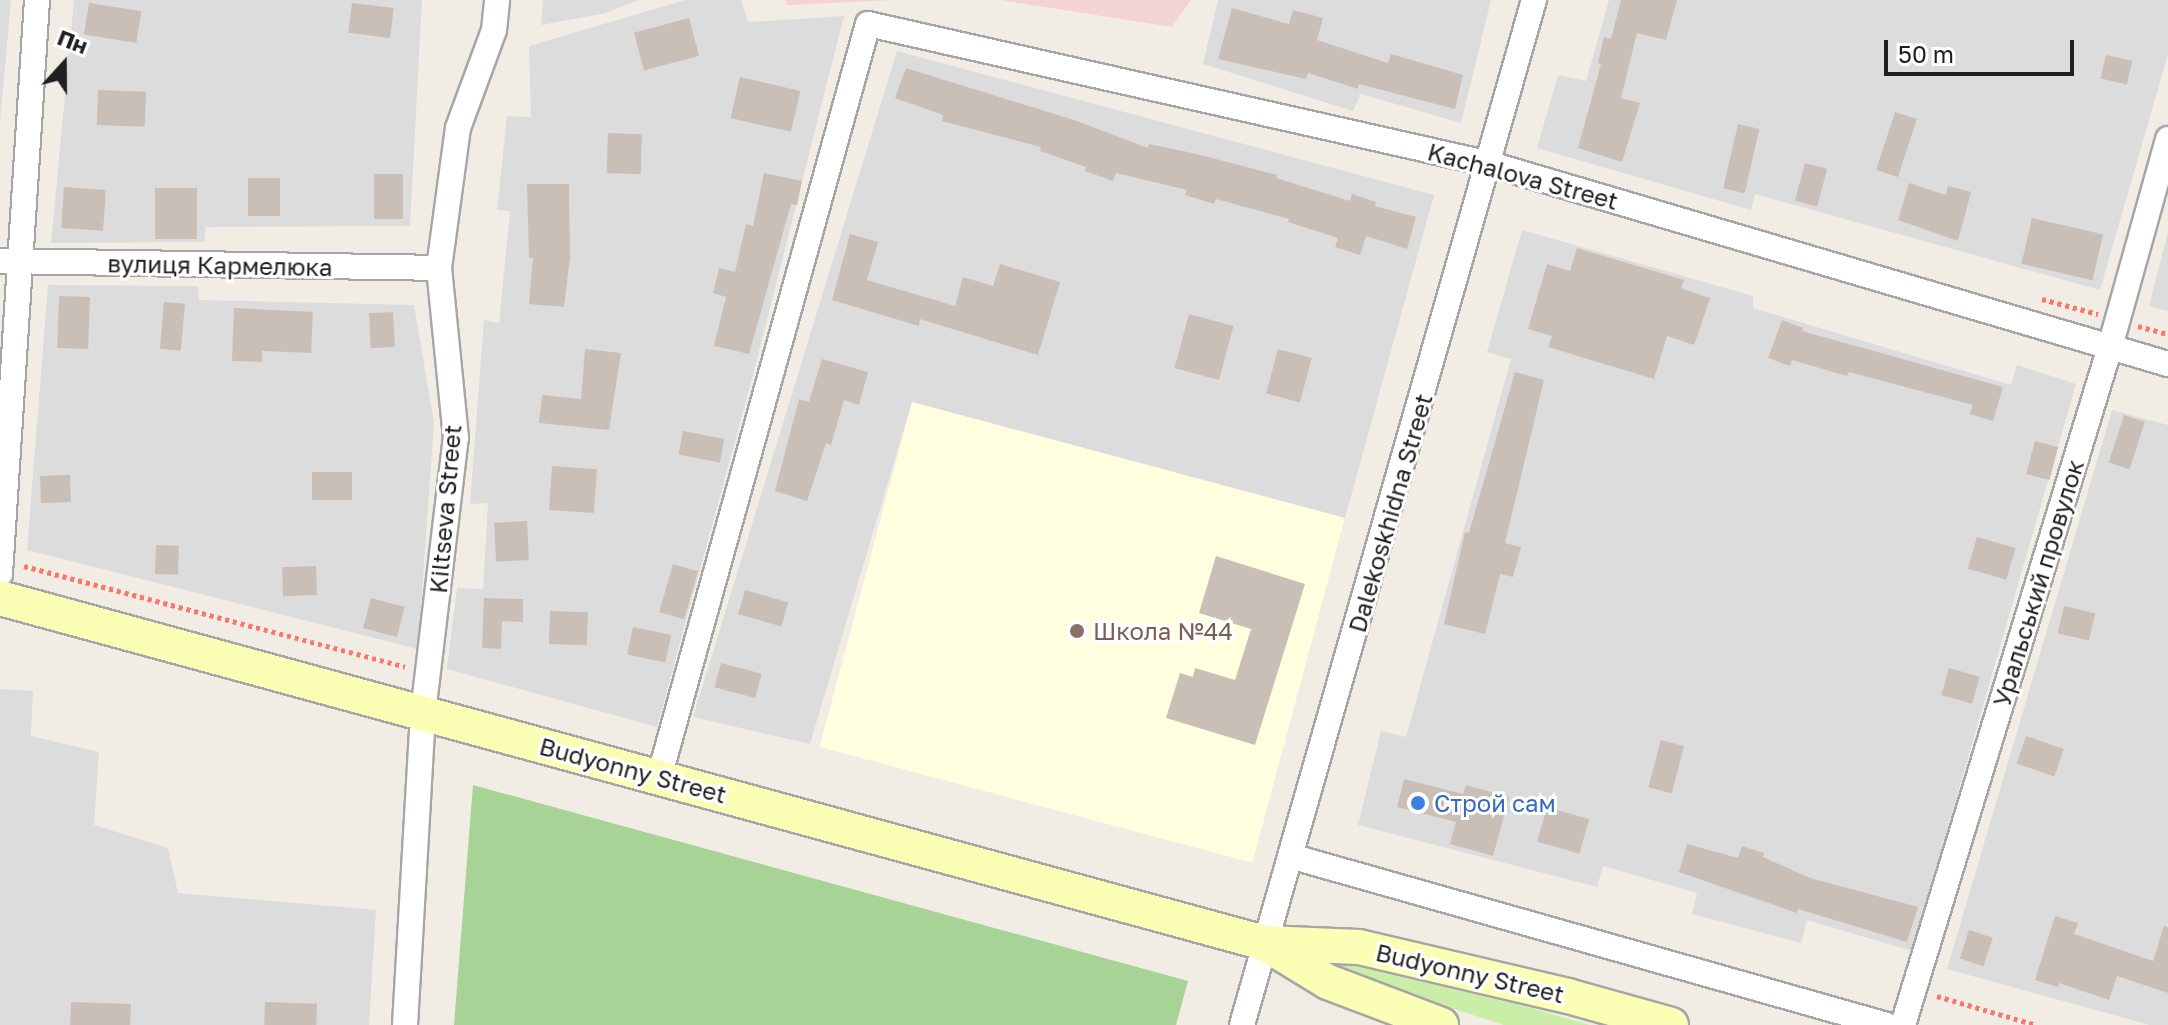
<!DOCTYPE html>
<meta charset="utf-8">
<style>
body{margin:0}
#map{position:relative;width:2168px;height:1025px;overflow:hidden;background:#f1ede5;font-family:"Golos Text",sans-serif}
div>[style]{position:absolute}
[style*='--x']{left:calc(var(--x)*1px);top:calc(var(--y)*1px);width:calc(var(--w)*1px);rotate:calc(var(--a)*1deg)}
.residential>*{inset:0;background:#dddcdc}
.commercial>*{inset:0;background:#f3d4d3}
.education>*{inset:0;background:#ffffdf;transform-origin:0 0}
.grass>*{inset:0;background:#caeea7}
.forest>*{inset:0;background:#a8d396}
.building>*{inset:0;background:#c9bfb7;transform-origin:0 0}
.path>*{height:5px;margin-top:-2.5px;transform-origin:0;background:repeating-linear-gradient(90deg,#ff7667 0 4px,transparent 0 8px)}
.roads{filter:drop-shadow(2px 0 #a6a6a6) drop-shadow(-2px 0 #a6a6a6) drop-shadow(0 2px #a6a6a6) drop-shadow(0 -2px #a6a6a6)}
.street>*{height:24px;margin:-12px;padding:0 12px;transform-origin:12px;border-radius:12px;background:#fff}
.secondary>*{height:34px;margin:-17px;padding:0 17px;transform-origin:17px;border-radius:17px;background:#fbfeb5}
.dots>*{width:22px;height:22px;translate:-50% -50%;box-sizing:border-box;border:4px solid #fff;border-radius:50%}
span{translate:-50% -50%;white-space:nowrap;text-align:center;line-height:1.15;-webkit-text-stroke:6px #fff;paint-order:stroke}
.street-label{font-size:24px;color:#1f1f1f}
.education-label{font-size:24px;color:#785e54}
.left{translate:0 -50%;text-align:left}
.shop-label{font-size:24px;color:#366cbe}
.north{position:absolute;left:24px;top:24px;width:80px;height:80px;-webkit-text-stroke:6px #fff;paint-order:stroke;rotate:21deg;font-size:22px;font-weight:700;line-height:32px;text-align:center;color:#1f1f1f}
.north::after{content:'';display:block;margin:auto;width:28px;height:36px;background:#1f1f1f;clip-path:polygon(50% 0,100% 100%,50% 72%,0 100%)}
.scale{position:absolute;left:1884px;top:40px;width:190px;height:36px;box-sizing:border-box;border:4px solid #1f1f1f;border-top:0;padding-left:10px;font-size:24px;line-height:28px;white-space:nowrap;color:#1f1f1f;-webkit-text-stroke:6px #fff;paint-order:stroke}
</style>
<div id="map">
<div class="residential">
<div style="clip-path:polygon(0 0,11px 0,0 124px)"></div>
<div style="clip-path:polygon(74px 0,422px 0,410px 226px,206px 227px,204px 242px,51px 243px)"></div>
<div style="clip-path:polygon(543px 0,639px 0,606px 13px,541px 25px)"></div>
<div style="clip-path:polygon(685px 0,741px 0,748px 22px,844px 16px,753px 375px,657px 727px,447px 669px,457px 588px,483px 589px,488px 503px,470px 504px,484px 320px,499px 323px,510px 211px,497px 210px,507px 116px,531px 117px,529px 46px)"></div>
<div style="clip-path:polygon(1218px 0,1491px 0,1461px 123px,1361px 94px,1353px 111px,1203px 64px)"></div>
<div style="clip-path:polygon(1609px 0,2168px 0,2168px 54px,2100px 290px,1755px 194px,1751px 210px,1537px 148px,1558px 75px,1586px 81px)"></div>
<div style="clip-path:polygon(897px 51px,1434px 195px,1345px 518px,912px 402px,810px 744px,693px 717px)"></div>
<div style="clip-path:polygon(1522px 230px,1753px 296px,1753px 308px,2011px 385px,2017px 365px,2076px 384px,1912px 951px,1807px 920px,1801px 943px,1692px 914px,1697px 893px,1603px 866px,1597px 887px,1358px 825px,1381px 731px,1406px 737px,1511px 359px,1487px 352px)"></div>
<div style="clip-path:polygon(2168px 232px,2168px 311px,2149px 306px)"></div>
<div style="clip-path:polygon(48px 285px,198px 286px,199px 300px,414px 305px,434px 422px,418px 649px,27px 550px)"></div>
<div style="clip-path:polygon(2112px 410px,2168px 425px,2168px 1025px,2150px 1025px,1947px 969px)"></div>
<div style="clip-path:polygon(0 689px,33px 691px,31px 736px,99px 752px,94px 825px,168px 848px,178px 893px,376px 910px,369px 1025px,0 1025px)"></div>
</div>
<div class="commercial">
<div style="clip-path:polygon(785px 0,894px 0,787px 5px)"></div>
<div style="clip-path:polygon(1000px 0,1191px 0,1172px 27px)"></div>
</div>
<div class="education">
<div style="left:912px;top:402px;width:448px;height:357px;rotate:15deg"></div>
</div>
<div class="grass">
<div style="clip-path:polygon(1333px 961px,1524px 1006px,1590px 1025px,1504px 1025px,1329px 969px)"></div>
</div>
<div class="forest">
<div style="clip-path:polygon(473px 785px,1188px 981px,1176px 1025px,454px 1025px)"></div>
</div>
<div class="building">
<div style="clip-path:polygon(1621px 0,1677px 0,1666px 40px,1637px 33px,1621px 98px,1640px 103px,1622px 162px,1578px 148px,1601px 64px,1598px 63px,1604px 37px,1611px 39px)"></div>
<div style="left:89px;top:3px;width:53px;height:32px;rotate:9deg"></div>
<div style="left:352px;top:3px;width:42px;height:30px;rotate:7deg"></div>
<div style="clip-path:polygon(1232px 8px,1289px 24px,1293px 10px,1323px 18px,1317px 40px,1388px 63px,1391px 54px,1463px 75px,1455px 109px,1359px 84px,1358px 89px,1308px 73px,1306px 79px,1218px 59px)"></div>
<div style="left:689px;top:18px;width:39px;height:57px;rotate:75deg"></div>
<div style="left:2106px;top:55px;width:27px;height:24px;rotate:13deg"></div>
<div style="clip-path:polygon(906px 68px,1077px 121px,1148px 148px,1149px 144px,1197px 154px,1277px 175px,1276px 178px,1350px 201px,1352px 194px,1376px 202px,1375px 206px,1416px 217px,1407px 249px,1366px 236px,1360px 255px,1335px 247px,1338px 238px,1288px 222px,1289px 219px,1216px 199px,1214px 204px,1185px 195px,1187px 190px,1116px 173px,1113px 181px,1085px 171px,1086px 167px,1040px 151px,1041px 147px,942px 121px,943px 115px,895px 98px)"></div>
<div style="left:740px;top:77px;width:62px;height:42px;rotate:13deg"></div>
<div style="left:98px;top:90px;width:48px;height:35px;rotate:2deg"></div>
<div style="left:1895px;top:112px;width:23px;height:61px;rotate:18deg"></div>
<div style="left:1738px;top:124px;width:22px;height:66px;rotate:13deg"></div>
<div style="left:608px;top:133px;width:34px;height:40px;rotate:2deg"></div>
<div style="left:1805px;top:163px;width:23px;height:39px;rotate:15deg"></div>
<div style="clip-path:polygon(764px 173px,802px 181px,797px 205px,791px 204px,749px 354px,714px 346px,726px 297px,713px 293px,719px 268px,735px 272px,746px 224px,753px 226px)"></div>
<div style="left:374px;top:174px;width:29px;height:45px"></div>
<div style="left:248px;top:178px;width:32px;height:38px"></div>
<div style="clip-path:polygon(1909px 183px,1946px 195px,1948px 186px,1971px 192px,1958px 241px,1898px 220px)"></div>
<div style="clip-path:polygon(527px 184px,569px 184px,570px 258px,564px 307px,529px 304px,533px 258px,529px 258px)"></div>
<div style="left:64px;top:187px;width:42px;height:41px;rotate:4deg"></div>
<div style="left:155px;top:188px;width:42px;height:51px"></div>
<div style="left:2032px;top:218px;width:73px;height:47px;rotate:13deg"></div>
<div style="clip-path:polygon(850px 234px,878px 242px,867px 280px,955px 306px,963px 277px,993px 286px,1000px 264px,1060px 282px,1038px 355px,920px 319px,919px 326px,832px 300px)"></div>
<div style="clip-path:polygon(1577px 248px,1684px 280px,1681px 288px,1710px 298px,1694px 345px,1667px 336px,1654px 379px,1548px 347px,1552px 336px,1528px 329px,1547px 264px,1570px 271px)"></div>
<div style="left:59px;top:296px;width:31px;height:52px;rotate:2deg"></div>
<div style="left:164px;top:302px;width:21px;height:47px;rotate:5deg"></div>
<div style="clip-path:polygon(234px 308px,313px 312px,311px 353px,262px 351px,262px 362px,232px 361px)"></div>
<div style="left:393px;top:312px;width:35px;height:24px;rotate:87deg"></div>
<div style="left:1189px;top:314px;width:46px;height:56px;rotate:15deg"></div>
<div style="clip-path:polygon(1782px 320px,1803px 328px,1802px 331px,2003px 387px,1993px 421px,1970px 414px,1973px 405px,1849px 372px,1847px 376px,1792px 360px,1790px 366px,1768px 358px)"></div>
<div style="clip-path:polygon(585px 349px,621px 353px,609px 430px,539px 423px,542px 395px,581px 399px)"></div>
<div style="left:1278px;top:349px;width:35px;height:46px;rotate:15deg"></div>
<div style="clip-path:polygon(822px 359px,868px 372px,859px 405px,844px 400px,831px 445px,826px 443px,807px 501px,775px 491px,799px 399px,809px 402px)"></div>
<div style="clip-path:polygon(1515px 372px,1544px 380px,1505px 543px,1521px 547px,1513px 577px,1500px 574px,1485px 634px,1444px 624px,1465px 532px,1469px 533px)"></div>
<div style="left:2124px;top:415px;width:22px;height:50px;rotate:18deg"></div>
<div style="left:683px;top:431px;width:42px;height:24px;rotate:11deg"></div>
<div style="left:2035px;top:441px;width:24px;height:34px;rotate:15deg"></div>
<div style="left:552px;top:466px;width:45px;height:44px;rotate:4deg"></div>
<div style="left:312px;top:472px;width:40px;height:28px"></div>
<div style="left:70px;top:475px;width:27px;height:30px;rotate:88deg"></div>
<div style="left:527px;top:521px;width:39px;height:33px;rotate:87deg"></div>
<div style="left:1977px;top:537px;width:40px;height:33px;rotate:16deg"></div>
<div style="left:156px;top:545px;width:23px;height:29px;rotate:2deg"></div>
<div style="clip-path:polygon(1216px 556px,1305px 584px,1255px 745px,1166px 718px,1180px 673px,1193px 677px,1195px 668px,1235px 680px,1251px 629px,1199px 613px)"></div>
<div style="left:673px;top:564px;width:26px;height:50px;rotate:16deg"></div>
<div style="left:316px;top:566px;width:29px;height:34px;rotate:88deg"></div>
<div style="left:745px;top:590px;width:45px;height:25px;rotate:16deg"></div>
<div style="left:371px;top:598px;width:35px;height:31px;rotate:15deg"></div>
<div style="clip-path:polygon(484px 598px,523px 599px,523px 622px,502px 621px,501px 649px,482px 648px)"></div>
<div style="left:2064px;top:606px;width:32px;height:28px;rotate:13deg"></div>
<div style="left:550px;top:611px;width:38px;height:33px;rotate:2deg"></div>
<div style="left:633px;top:627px;width:39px;height:28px;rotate:12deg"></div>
<div style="left:721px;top:663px;width:42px;height:25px;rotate:15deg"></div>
<div style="left:1949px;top:668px;width:32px;height:28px;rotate:16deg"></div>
<div style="left:2026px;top:736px;width:40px;height:29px;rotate:19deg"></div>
<div style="left:1661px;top:740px;width:24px;height:49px;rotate:15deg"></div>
<div style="clip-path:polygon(1404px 779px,1463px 794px,1466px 785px,1509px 797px,1493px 856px,1450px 844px,1456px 822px,1397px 807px)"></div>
<div style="left:1547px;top:807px;width:44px;height:36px;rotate:16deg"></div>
<div style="clip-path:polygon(1687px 844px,1738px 858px,1742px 846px,1764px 853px,1763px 857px,1810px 878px,1918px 907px,1907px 942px,1798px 909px,1797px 913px,1679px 872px)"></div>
<div style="clip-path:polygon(2055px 916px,2078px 923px,2074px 934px,2153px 961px,2164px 926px,2168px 927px,2168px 993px,2117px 976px,2109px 1000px,2059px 983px,2058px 987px,2035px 980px)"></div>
<div style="left:1969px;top:930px;width:25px;height:30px;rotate:18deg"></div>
<div style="left:71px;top:1002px;width:60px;height:23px;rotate:2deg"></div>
<div style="left:265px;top:1002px;width:52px;height:23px;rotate:2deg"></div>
</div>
<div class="path">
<div style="--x:2042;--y:299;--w:58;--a:15"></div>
<div style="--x:2138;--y:326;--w:31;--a:15"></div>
<div style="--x:24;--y:566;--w:394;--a:14.8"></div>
<div style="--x:1937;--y:996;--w:103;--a:16.3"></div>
</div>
<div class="roads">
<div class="street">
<div style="--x:0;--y:261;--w:439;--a:0.9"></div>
<div style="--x:0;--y:574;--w:575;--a:-86.31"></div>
<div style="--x:659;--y:778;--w:782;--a:-74.51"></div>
<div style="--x:868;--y:24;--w:638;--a:12.68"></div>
<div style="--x:1490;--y:164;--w:707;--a:16.44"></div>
<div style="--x:1290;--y:856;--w:620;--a:15.81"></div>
<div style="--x:405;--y:1025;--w:313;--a:-86.7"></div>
<div style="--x:423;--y:713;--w:277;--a:-83.2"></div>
<div style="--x:456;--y:438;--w:171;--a:-95.7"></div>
<div style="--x:439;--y:268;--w:141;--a:-82.3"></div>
<div style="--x:458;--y:128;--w:104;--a:-69.8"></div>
<div style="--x:494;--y:30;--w:30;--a:-84"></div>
<div style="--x:1242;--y:1025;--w:1066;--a:-74.1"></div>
<div style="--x:1903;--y:1025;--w:709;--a:-73.02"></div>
<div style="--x:2110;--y:347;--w:216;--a:-74.4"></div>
</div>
<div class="secondary">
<div style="--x:0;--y:598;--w:1311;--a:15.26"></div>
<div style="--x:1265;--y:943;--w:94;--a:2.4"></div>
<div style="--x:1359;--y:947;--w:215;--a:13.2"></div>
<div style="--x:1568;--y:996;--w:107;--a:15.7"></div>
<div style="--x:1269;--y:946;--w:69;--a:31.4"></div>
<div style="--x:1328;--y:982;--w:121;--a:20.8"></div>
</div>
</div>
<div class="dots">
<div style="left:1077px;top:631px;background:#8d6e63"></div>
<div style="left:1418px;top:803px;background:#3f7fe0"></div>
</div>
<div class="street-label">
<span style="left:1523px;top:176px;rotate:15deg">Kachalova Street</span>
<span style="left:220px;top:265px;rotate:1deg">вулиця Кармелюка</span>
<span style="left:445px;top:509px;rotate:-85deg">Kiltseva Street</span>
<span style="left:1390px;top:513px;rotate:-74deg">Dalekoskhidna Street</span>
<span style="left:2038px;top:583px;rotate:-73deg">Уральський провулок</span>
<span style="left:633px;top:770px;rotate:15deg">Budyonny Street</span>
<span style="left:1470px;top:973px;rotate:13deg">Budyonny Street</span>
</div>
<div class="education-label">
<span class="left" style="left:1093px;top:631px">Школа №44</span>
</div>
<div class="shop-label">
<span class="left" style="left:1434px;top:803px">Строй сам</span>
</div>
<div class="north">Пн</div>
<div class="scale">50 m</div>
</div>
